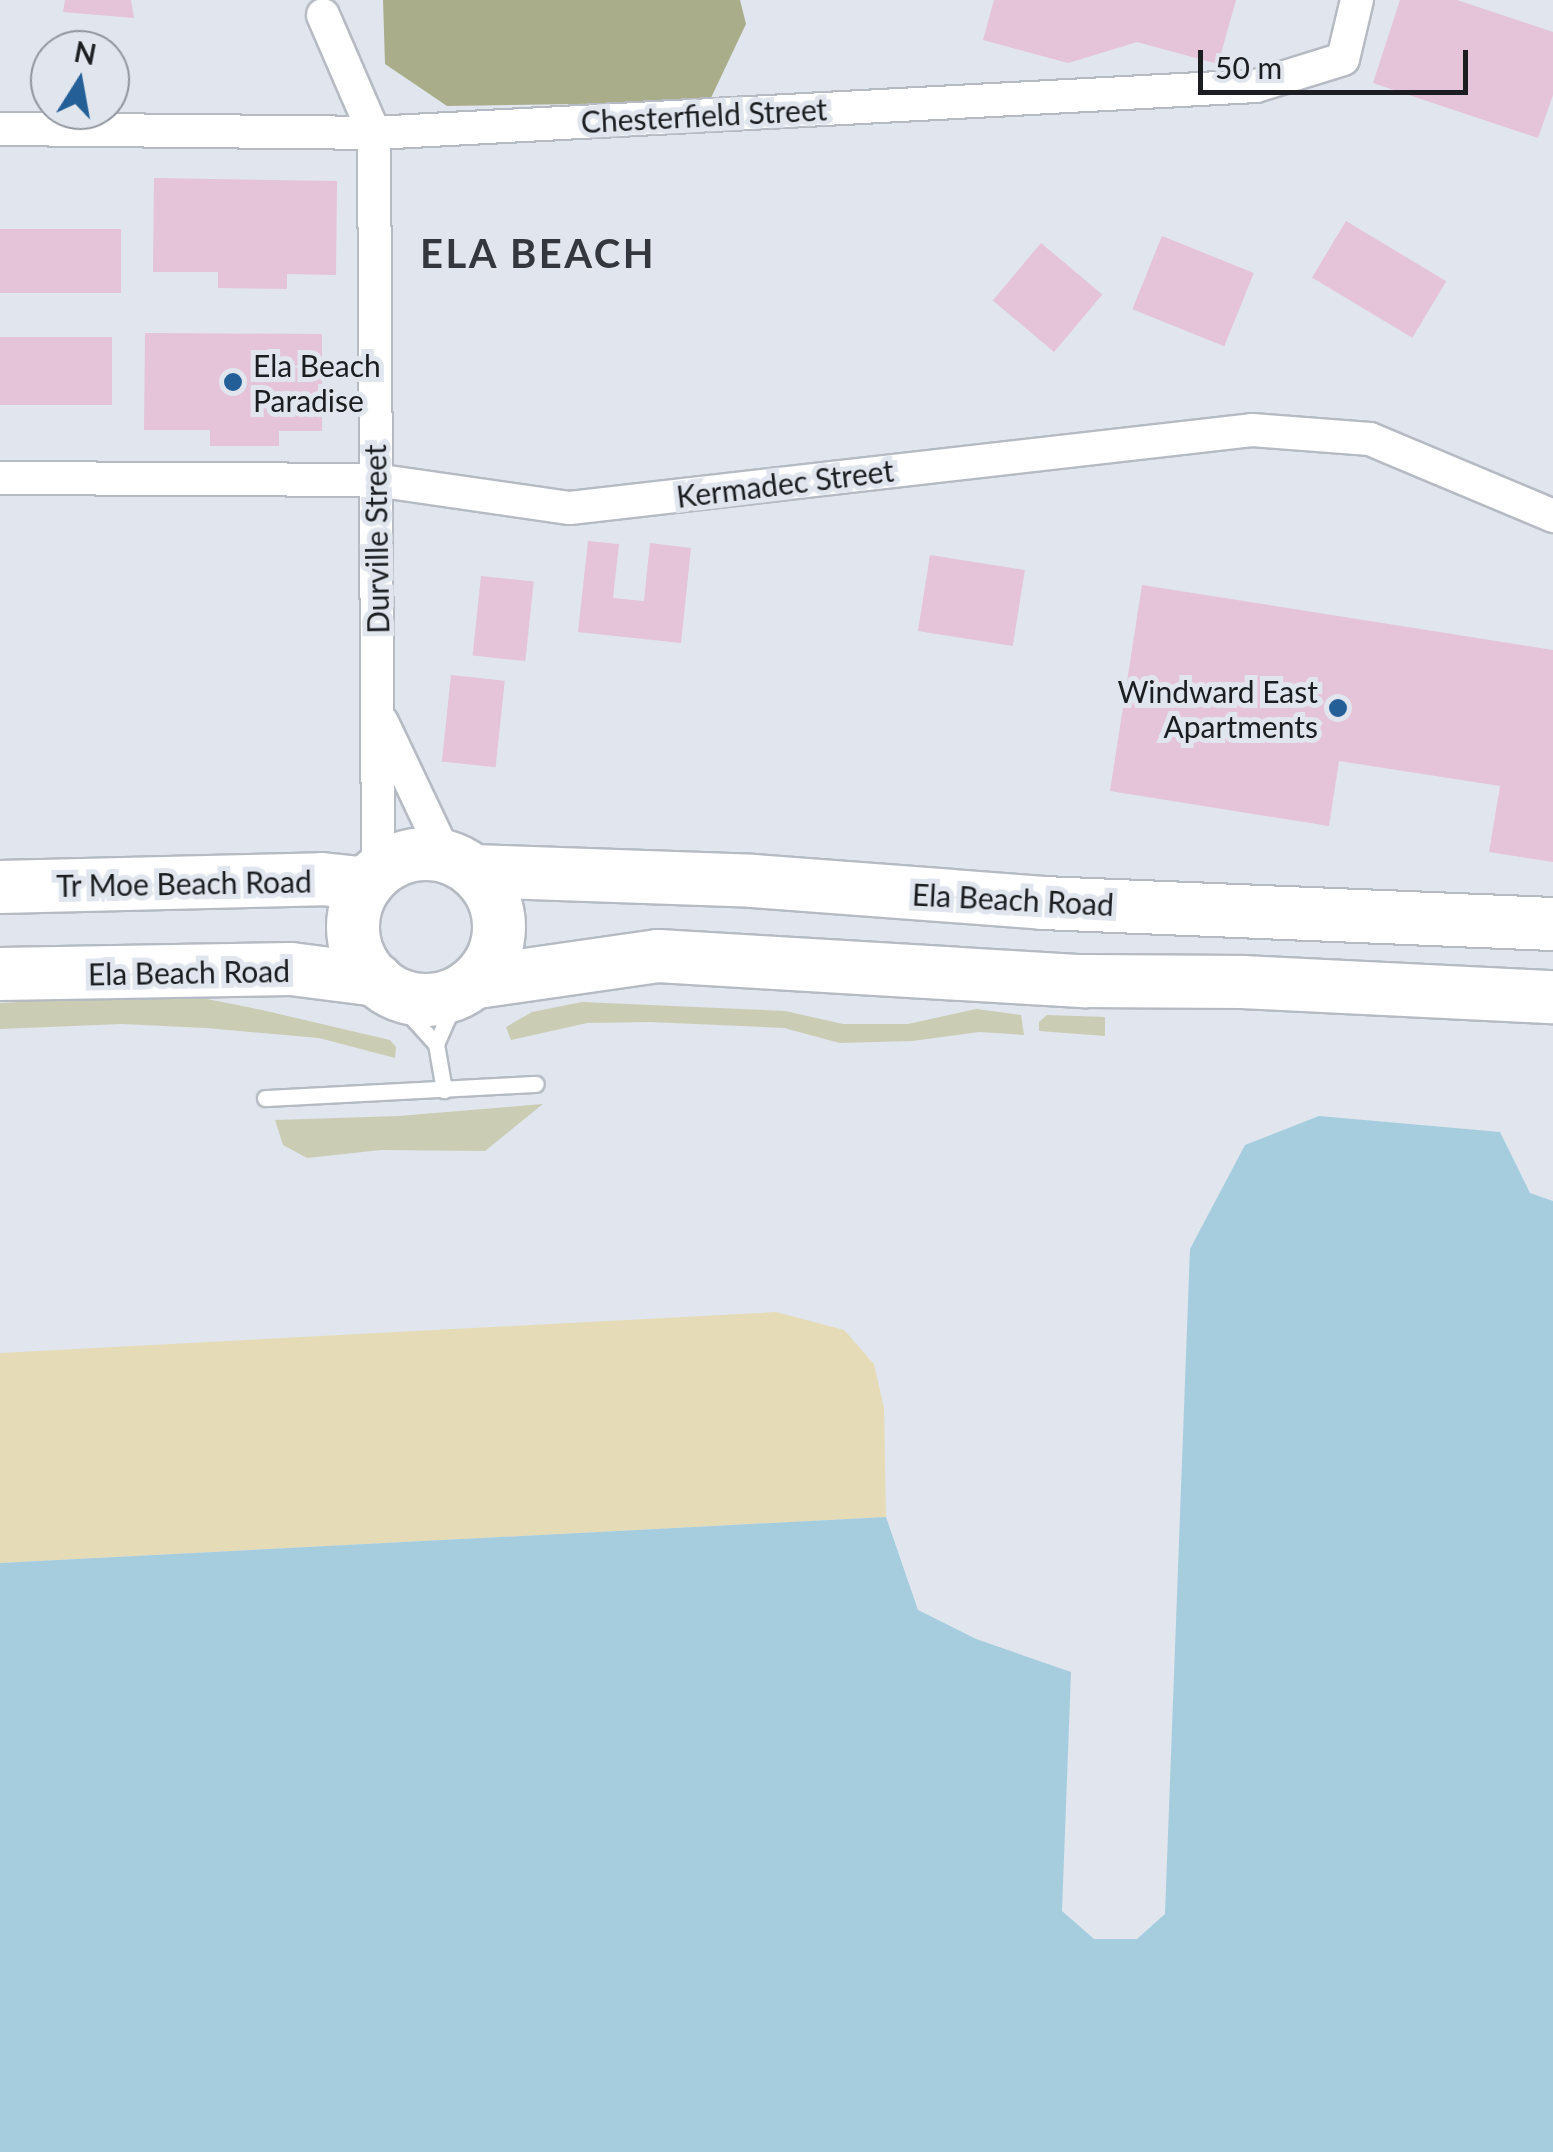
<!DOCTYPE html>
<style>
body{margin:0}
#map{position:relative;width:1553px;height:2152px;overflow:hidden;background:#e0e5ee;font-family:Lato,sans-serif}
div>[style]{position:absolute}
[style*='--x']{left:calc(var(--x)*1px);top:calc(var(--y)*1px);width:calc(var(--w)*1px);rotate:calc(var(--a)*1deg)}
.green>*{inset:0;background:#cacdb3}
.forest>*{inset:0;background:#aaad8a}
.sand>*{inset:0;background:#e5dcb7}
.water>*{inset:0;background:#a5cdde}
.building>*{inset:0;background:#e5c3d9;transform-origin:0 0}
.roads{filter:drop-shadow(2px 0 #b6bbc3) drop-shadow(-2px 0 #b6bbc3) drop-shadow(0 2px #b6bbc3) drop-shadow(0 -2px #b6bbc3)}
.service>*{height:15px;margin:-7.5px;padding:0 7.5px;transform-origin:7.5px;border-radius:7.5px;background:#fff}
.minor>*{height:32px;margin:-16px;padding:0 16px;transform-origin:16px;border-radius:16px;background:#fff}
.trunk>*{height:52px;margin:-26px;padding:0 26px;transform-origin:26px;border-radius:26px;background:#fff}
.trunk>.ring{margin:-26px;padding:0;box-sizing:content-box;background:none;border:52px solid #fff;border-radius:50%}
.dots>*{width:28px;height:28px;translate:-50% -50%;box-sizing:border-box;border:5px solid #e0e5ee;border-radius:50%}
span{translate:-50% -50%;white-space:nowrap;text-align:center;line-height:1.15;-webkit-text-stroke:10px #e0e5ee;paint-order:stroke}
.street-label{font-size:30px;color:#1b1d20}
.poi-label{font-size:30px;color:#1b1d20}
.left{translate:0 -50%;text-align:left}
.right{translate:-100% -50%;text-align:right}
.district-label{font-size:40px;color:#34383e;font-weight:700;letter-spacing:2.5px}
.north{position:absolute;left:30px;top:30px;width:100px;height:100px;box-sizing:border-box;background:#e0e5ee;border:2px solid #91959c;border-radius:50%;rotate:11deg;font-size:28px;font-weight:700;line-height:40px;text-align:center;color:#1b1d20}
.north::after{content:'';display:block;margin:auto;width:35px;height:45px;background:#246097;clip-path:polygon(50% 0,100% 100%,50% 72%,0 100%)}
.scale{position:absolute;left:1198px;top:50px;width:270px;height:45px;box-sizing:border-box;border:5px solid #1b1d20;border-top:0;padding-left:12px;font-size:30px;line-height:35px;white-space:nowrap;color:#1b1d20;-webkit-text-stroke:8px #e0e5ee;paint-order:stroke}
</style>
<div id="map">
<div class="green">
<div style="clip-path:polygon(122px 997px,207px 999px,262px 1010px,390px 1040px,396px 1047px,395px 1058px,319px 1038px,206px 1028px,122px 1024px,0 1029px,0 1003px)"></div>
<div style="clip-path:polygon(582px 1002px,785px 1011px,843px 1024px,908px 1024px,976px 1009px,1021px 1015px,1024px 1035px,979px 1032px,912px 1041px,840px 1043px,784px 1028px,650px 1022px,587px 1023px,511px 1040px,506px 1027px,532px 1012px)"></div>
<div style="clip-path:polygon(1047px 1015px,1105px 1017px,1105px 1036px,1039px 1031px,1039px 1022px)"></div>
<div style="clip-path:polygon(543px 1104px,485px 1151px,381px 1150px,307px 1158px,283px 1145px,275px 1120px,399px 1116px)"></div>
</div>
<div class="forest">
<div style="clip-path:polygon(383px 0,740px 0,746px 24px,709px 102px,447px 106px,385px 64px)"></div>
</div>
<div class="sand">
<div style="clip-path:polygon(776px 1312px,844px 1330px,874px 1364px,884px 1408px,886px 1517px,0 1563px,0 1353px)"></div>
</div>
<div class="water">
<div style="clip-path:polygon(1319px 1116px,1500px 1132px,1530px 1193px,1553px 1201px,1553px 2152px,0 2152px,0 1563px,886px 1517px,918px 1610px,976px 1639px,1071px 1672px,1062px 1911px,1094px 1939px,1137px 1939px,1165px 1914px,1190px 1249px,1245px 1145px)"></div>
</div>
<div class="building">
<div style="clip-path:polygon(65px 0,131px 0,134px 18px,63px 12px)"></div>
<div style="clip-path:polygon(994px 0,1236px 0,1218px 64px,1137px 42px,1068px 63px,983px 40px)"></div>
<div style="clip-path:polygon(1400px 0,1457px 0,1553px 32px,1553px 95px,1538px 138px,1373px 83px)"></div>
<div style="clip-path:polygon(154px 178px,337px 181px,336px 275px,287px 274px,287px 289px,218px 288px,218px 272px,153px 272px)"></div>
<div style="left:1346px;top:221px;width:117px;height:66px;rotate:31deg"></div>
<div style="left:0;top:229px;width:121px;height:64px"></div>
<div style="left:1162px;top:236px;width:99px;height:79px;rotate:22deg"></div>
<div style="left:1041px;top:243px;width:80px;height:75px;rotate:40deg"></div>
<div style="clip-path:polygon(145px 333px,322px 334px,322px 431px,279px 431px,279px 446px,210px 446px,210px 430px,144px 430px)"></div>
<div style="left:0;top:337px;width:112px;height:68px"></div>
<div style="clip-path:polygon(588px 541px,619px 544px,613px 598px,644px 601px,650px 543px,691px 548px,681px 643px,578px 632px)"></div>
<div style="left:930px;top:555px;width:96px;height:77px;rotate:9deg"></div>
<div style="left:481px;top:576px;width:53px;height:80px;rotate:6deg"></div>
<div style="clip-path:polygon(1142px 585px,1553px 650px,1553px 862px,1489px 852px,1500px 786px,1339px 761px,1329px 826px,1110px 791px)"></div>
<div style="left:451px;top:675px;width:54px;height:87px;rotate:6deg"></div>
</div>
<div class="roads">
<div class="service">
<div style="--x:389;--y:992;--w:70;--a:47.9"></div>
<div style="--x:436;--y:1044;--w:47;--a:80.1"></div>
<div style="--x:436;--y:1044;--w:55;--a:-66.3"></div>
<div style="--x:265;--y:1098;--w:271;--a:-3"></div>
</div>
<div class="minor">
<div style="--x:323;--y:15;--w:129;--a:66.6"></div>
<div style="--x:374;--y:133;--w:739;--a:89.69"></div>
<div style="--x:0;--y:129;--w:374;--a:0.6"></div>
<div style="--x:374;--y:133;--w:883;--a:-3.05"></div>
<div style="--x:1256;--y:86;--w:91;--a:-17.2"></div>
<div style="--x:1343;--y:59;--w:61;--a:-76.7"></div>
<div style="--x:0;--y:478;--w:375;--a:0.3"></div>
<div style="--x:375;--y:480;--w:197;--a:8.2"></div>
<div style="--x:570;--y:508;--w:686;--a:-6.52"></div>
<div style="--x:1252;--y:430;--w:118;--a:4.4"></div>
<div style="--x:1370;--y:439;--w:199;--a:22.8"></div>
<div style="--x:382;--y:722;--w:149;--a:64.6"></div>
</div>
<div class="trunk">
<div class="ring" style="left:353px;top:854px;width:94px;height:94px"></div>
<div style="--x:473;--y:871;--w:280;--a:2"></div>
<div style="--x:753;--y:881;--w:291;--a:4.3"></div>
<div style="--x:1043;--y:903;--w:510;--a:2.36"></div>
<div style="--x:0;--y:887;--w:322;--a:-1.4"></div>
<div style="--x:322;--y:879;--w:45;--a:6.3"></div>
<div style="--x:0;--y:974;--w:291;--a:-1"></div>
<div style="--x:291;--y:969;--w:87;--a:7.3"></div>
<div style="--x:477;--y:982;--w:183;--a:-8.2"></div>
<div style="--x:658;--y:956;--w:428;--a:3.4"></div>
<div style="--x:1085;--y:981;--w:158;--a:0.4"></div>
<div style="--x:1243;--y:982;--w:310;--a:2.8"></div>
</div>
</div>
<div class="dots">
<div style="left:233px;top:382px;background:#246097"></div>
<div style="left:1338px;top:708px;background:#246097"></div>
</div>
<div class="street-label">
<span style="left:704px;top:115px;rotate:-3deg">Chesterfield Street</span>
<span style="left:785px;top:483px;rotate:-7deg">Kermadec Street</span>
<span style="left:376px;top:539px;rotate:-91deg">Durville Street</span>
<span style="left:184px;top:883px;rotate:-1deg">Tr Moe Beach Road</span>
<span style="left:1013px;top:899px;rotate:3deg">Ela Beach Road</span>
<span style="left:189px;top:972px;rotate:-1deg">Ela Beach Road</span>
</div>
<div class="poi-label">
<span class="left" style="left:253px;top:382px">Ela Beach<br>Paradise</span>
<span class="right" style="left:1318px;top:708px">Windward East<br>Apartments</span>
</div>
<div class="district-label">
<span style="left:538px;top:253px">ELA BEACH</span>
</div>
<div class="north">N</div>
<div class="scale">50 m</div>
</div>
